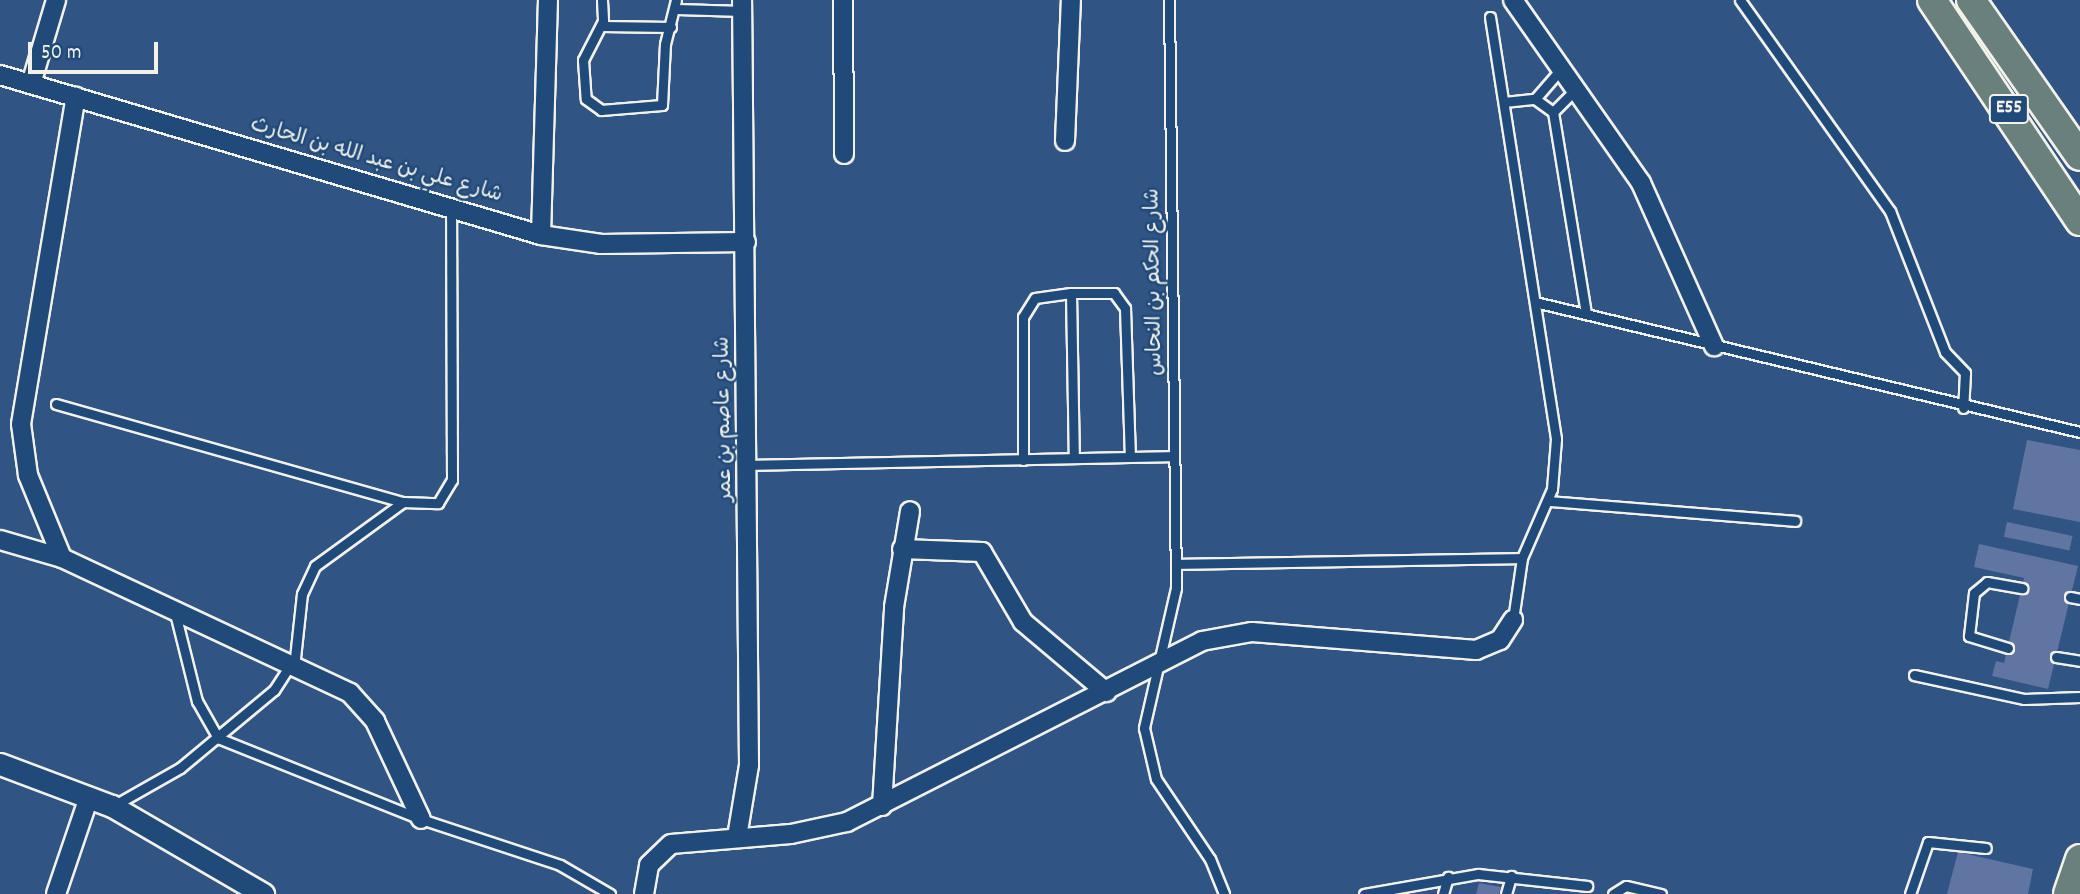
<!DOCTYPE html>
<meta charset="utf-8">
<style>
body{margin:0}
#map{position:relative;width:2080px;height:894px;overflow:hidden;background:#305484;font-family:Dekko,"Playpen Sans Arabic",sans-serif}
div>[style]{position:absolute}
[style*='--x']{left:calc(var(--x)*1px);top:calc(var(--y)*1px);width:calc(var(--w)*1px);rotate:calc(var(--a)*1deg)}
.building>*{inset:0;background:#6075a2;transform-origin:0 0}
.roads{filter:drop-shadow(2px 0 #f4f1e8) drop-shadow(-2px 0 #f4f1e8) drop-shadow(0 2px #f4f1e8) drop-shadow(0 -2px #f4f1e8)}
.service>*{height:9px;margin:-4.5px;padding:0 4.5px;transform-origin:4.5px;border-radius:4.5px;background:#1f4a7a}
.minor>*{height:18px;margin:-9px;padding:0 9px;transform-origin:9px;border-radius:9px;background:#1f4a7a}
.tertiary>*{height:21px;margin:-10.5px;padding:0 10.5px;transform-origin:10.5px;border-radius:10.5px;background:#1f4a7a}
.trunk>*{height:28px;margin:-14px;padding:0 14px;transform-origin:14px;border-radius:14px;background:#6a807d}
span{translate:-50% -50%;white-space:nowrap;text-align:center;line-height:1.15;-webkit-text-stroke:5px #1f4a7a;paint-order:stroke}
.shield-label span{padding:2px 5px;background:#1f4a7a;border:2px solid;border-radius:5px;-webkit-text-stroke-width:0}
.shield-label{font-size:19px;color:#f4f1e8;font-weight:700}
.street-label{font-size:21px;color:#f4f1e8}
.scale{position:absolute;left:28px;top:42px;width:130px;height:32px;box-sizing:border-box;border:4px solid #f4f1e8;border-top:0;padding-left:9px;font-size:21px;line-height:24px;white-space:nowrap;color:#f4f1e8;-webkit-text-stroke:5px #1f4a7a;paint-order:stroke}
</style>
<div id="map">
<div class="building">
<div style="clip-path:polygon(2027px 440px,2080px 450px,2080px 522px,2013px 509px)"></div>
<div style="left:2007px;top:522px;width:67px;height:15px;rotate:12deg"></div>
<div style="clip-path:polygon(1979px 544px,2078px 566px,2048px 689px,1992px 676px,1996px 661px,2004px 663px,2024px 578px,1974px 567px)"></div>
<div style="clip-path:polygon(1958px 852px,2033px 869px,2028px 894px,1947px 894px)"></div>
<div style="clip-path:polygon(1479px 883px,1501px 887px,1499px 894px,1476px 894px)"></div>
</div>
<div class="roads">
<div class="service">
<div style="--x:602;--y:0;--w:21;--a:87"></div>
<div style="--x:603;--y:21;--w:44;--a:117.1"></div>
<div style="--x:583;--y:60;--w:39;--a:86"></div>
<div style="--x:586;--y:99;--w:19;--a:36"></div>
<div style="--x:601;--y:110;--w:61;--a:-4.7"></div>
<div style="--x:662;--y:105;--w:61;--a:-87.2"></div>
<div style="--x:665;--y:44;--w:45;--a:-76"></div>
<div style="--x:1169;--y:0;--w:588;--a:89.32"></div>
<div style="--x:1176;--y:588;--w:144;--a:102.9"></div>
<div style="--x:1144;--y:728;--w:52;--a:76.8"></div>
<div style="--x:1156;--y:779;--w:97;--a:56"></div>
<div style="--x:1210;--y:859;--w:38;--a:68"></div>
<div style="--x:1740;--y:0;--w:259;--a:54.6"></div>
<div style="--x:1890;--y:211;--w:151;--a:68.7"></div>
<div style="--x:1945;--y:352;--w:29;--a:46"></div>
<div style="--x:1965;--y:373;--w:35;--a:93"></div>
<div style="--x:677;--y:9;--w:66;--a:1.7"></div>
<div style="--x:1490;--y:17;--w:427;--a:81.1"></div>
<div style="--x:1556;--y:439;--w:50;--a:94.6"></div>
<div style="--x:1552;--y:489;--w:75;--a:113.5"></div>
<div style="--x:1522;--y:558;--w:63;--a:98.3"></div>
<div style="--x:602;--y:26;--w:69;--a:0.8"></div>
<div style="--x:1535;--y:99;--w:40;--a:-49"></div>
<div style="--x:1504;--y:102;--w:31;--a:-6"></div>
<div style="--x:1535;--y:99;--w:22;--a:36"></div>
<div style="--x:1553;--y:112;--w:204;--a:80.7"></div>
<div style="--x:1553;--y:112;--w:33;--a:-45"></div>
<div style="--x:1071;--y:293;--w:165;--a:89"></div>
<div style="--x:1535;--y:302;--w:560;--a:13.42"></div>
<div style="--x:56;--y:404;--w:361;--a:15.8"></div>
<div style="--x:403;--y:502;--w:35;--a:2"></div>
<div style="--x:438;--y:503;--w:27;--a:-59"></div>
<div style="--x:452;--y:480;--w:272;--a:-90.2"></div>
<div style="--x:1023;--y:460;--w:143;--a:-90"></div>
<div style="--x:1023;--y:317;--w:22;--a:-58"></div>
<div style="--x:1035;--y:298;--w:36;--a:-8"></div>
<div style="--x:1071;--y:293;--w:43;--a:0"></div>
<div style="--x:1114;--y:293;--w:19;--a:54"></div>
<div style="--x:1125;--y:308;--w:149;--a:88.1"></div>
<div style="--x:749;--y:465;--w:425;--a:-1.2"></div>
<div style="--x:1549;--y:501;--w:247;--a:4.6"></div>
<div style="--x:1176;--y:564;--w:346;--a:-1"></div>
<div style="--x:2070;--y:597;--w:10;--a:11"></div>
<div style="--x:175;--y:613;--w:91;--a:76"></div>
<div style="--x:197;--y:701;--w:43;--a:60.4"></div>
<div style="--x:218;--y:738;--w:219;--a:21.8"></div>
<div style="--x:421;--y:819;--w:146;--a:18.3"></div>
<div style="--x:560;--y:865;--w:58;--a:30.1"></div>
<div style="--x:2008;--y:648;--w:41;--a:-162.9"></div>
<div style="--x:1969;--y:636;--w:43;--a:-83.4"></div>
<div style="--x:1974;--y:593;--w:17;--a:-40"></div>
<div style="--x:1987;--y:582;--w:36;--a:10"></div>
<div style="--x:2056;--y:657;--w:24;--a:9"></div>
<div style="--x:1914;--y:675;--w:113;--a:12.3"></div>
<div style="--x:2024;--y:699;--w:56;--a:-2"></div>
<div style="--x:113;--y:806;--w:77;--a:-29.6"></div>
<div style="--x:180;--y:768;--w:122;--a:-39.7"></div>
<div style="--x:274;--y:690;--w:38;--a:-57"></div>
<div style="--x:295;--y:658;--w:64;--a:-83.8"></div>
<div style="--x:302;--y:594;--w:31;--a:-65"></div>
<div style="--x:315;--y:566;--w:109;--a:-36"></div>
<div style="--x:1364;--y:894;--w:116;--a:-10"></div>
<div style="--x:1478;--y:874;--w:110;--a:6.3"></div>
<div style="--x:1443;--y:894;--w:18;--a:-74"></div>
<div style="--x:1506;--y:894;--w:19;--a:-74"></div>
<div style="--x:1613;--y:894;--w:15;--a:-32"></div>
<div style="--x:1626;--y:886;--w:36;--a:13"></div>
<div style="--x:1910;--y:894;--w:55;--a:-70.9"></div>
<div style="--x:1928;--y:842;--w:58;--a:5.9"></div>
</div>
<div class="minor">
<div style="--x:843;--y:0;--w:154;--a:89.6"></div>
<div style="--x:1513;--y:0;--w:223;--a:55"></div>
<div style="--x:1641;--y:183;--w:179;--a:65.9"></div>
<div style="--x:0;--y:75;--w:564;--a:16.48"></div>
<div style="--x:541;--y:235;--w:61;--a:8.5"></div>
<div style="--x:601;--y:244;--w:145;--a:-0.8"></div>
<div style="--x:31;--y:84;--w:88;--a:-73.4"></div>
<div style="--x:1065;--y:141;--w:141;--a:-87.6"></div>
<div style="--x:541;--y:235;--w:235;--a:-88.3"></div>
<div style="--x:0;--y:540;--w:65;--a:16.2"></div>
<div style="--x:62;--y:558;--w:318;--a:25.1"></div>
<div style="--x:350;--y:693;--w:38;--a:48"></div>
<div style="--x:375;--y:721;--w:108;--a:64.9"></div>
<div style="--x:902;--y:549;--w:80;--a:2.1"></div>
<div style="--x:982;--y:552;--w:81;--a:59.6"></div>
<div style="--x:1023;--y:622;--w:109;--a:40.1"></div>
<div style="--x:62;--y:558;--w:90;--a:-112.3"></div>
<div style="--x:28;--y:475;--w:51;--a:-97.8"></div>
<div style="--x:21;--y:424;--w:332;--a:-80.5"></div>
<div style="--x:882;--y:806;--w:199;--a:-86.5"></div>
<div style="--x:894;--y:607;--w:97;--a:-80.5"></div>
<div style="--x:737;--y:837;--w:73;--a:-80.5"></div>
<div style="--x:749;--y:765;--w:765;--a:-90.52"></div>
<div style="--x:56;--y:894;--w:102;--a:-71.2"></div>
<div style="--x:644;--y:894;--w:29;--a:-80"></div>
<div style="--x:649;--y:865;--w:30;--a:-44"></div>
<div style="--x:671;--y:844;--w:120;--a:-4.8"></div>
<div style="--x:791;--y:834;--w:57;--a:-12.1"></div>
<div style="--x:847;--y:822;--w:398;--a:-27"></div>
<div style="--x:1202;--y:641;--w:51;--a:-10.2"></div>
<div style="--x:1252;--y:632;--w:225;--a:4.6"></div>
<div style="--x:1476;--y:650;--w:26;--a:-23"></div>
<div style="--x:1500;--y:640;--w:24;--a:-57"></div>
</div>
<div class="tertiary">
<div style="--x:0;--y:764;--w:120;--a:20.6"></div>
<div style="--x:112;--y:806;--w:175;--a:30.2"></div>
</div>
<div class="trunk">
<div style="--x:1932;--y:0;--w:266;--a:56.2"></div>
<div style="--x:1971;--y:0;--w:190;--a:55.1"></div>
<div style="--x:2068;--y:894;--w:37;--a:-71"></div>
</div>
</div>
<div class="shield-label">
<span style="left:2009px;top:109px">E55</span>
</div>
<div class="street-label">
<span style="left:376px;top:161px;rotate:16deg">شارع علي بن عبد الله بن الحارث</span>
<span style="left:1155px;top:282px;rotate:-91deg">شارع الحكم بن النحاس</span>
<span style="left:725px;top:419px;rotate:-91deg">شارع عاصم بن عمر</span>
</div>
<div class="scale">50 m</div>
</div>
